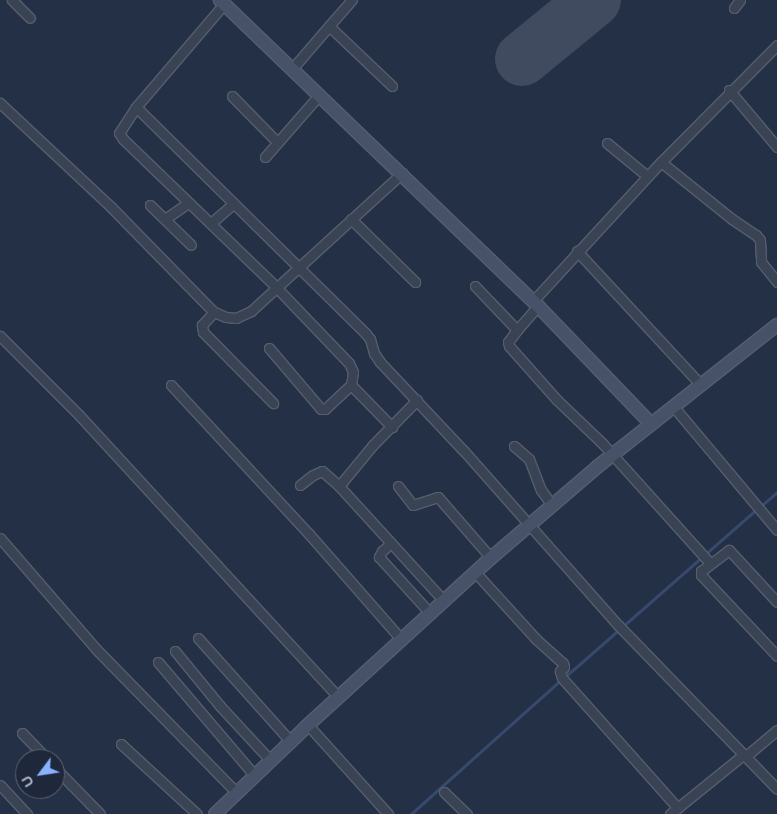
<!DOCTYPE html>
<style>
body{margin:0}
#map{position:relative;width:777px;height:814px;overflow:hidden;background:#243045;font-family:"Varela Round",sans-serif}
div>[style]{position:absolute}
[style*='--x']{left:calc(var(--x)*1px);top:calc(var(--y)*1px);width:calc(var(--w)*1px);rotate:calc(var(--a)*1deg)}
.stream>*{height:2.5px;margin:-1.25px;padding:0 1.25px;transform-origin:1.25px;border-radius:1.25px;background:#374a6d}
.runway>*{height:54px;margin:-27px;padding:0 27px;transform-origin:27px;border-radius:27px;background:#404b60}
.roads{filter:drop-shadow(1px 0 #555e6f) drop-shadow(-1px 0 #555e6f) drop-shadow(0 1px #555e6f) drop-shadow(0 -1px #555e6f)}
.street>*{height:9px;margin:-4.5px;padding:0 4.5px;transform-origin:4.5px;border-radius:4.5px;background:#394354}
.secondary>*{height:12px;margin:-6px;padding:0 6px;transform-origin:6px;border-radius:6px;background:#475168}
span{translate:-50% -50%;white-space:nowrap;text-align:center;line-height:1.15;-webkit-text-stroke:4.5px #1e283a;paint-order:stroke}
.north{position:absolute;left:15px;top:749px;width:50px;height:50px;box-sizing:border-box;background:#1e283a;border:1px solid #5b6475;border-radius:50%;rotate:239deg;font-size:14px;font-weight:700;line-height:20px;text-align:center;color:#b7bece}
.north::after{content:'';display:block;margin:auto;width:18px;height:22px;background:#8ab1ff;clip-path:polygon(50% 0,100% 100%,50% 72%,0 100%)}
</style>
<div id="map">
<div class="stream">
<div style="--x:761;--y:506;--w:21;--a:-41"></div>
<div style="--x:565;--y:677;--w:255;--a:-41.2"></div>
<div style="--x:411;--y:814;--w:201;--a:-41.8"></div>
</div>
<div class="runway">
<div style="--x:522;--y:59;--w:93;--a:-39.3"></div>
</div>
<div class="roads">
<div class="street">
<div style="--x:12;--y:0;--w:25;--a:45"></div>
<div style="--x:224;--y:4;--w:135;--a:130.5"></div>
<div style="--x:136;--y:107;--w:31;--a:123"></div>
<div style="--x:119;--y:133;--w:7;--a:56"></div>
<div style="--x:123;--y:139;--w:213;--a:44"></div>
<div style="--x:276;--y:287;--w:105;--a:46.2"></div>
<div style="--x:349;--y:363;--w:10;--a:66"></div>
<div style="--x:353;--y:372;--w:13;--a:99"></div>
<div style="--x:351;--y:385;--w:59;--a:45.7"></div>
<div style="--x:734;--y:8;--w:10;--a:-53"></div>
<div style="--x:329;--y:26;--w:35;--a:-49"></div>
<div style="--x:292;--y:69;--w:57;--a:-49.3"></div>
<div style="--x:329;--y:26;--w:87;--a:43.6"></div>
<div style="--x:729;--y:90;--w:75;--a:49.9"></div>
<div style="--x:232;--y:96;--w:64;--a:45.6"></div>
<div style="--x:0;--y:103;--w:152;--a:43.1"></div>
<div style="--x:111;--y:207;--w:147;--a:45.6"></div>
<div style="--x:214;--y:312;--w:13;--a:23"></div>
<div style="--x:226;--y:317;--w:10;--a:6"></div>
<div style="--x:236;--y:318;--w:17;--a:-25"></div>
<div style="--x:251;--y:311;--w:205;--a:-42.4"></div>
<div style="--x:136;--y:107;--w:323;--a:44.6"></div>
<div style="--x:366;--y:334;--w:6;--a:51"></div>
<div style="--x:370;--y:339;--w:15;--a:74"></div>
<div style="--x:374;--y:353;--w:11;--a:56"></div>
<div style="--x:380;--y:362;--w:122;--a:46.7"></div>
<div style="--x:464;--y:451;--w:232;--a:48.5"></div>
<div style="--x:618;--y:625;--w:228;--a:45.9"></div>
<div style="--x:607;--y:143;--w:52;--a:39.5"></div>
<div style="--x:265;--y:157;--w:82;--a:-48.9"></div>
<div style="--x:661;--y:162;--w:165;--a:-45.2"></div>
<div style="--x:150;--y:205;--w:57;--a:44.3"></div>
<div style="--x:165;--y:219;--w:29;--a:-35"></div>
<div style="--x:351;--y:219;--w:90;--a:44.5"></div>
<div style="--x:211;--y:223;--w:30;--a:-41"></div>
<div style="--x:577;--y:251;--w:183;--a:47.2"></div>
<div style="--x:475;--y:286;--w:61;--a:46.3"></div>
<div style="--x:517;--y:330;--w:15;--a:127"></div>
<div style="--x:508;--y:342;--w:4;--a:76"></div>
<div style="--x:509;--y:346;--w:71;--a:48.4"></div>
<div style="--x:556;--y:399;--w:64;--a:43.7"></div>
<div style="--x:602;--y:443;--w:161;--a:48"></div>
<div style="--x:533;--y:301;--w:189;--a:-47.4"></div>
<div style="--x:661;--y:162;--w:91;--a:38.8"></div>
<div style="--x:732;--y:219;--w:29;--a:34"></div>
<div style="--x:756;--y:235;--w:6;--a:51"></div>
<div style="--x:760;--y:240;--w:22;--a:87"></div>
<div style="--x:761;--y:262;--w:26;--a:51"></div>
<div style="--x:214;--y:312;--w:18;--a:133"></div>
<div style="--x:202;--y:325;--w:7;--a:82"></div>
<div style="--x:203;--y:332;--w:100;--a:45.4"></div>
<div style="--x:517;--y:330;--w:32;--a:-49"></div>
<div style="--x:0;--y:336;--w:112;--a:45"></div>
<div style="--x:79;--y:415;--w:383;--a:47.4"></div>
<div style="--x:269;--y:348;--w:80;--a:49.6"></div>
<div style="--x:321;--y:409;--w:4;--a:0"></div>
<div style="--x:325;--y:409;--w:35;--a:-43"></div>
<div style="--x:171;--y:385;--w:203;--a:47.2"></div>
<div style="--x:309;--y:534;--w:140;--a:48.8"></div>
<div style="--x:417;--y:400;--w:64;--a:134.4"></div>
<div style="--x:372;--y:446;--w:52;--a:129.5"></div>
<div style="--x:339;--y:486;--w:156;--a:47.6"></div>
<div style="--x:673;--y:406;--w:162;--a:50"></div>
<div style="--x:514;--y:446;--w:20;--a:41"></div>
<div style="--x:529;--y:459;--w:33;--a:69"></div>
<div style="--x:541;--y:490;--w:19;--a:54"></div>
<div style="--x:300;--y:485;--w:16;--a:-38"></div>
<div style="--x:313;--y:475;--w:10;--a:-24"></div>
<div style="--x:322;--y:471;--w:23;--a:41"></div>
<div style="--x:398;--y:486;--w:24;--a:52"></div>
<div style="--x:413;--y:505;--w:26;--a:-18"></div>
<div style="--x:438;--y:497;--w:81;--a:49"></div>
<div style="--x:0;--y:538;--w:147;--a:49.1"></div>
<div style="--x:96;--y:649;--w:202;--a:45.6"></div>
<div style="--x:391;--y:543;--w:12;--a:138"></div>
<div style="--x:382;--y:551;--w:7;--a:117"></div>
<div style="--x:379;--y:557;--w:76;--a:47.7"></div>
<div style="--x:475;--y:572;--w:91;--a:47.7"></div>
<div style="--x:536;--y:639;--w:36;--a:42"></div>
<div style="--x:563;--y:663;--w:4;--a:76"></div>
<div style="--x:564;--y:667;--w:6;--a:135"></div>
<div style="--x:560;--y:671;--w:7;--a:74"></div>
<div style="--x:562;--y:678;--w:174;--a:48.3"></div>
<div style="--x:777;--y:602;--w:71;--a:-132.7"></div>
<div style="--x:729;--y:550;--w:35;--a:143"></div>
<div style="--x:701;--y:571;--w:4;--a:90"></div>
<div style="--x:701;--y:575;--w:111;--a:46.8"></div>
<div style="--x:198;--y:638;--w:140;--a:48.2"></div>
<div style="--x:175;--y:651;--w:71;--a:50.7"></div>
<div style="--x:220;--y:706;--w:75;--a:47.2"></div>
<div style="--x:158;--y:662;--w:150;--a:49.6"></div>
<div style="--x:308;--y:725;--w:120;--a:48"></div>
<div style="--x:22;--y:733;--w:36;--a:46"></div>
<div style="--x:121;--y:744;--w:103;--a:42.6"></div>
<div style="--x:746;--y:756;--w:40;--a:-40"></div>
<div style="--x:55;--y:768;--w:64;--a:45.6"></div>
<div style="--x:0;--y:785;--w:40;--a:47"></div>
<div style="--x:444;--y:792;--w:32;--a:44"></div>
<div style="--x:670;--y:814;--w:95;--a:-39"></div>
</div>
<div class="secondary">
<div style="--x:220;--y:0;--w:441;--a:43.9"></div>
<div style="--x:538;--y:306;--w:163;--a:46.2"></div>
<div style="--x:215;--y:814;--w:129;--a:-43.7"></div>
<div style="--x:308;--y:725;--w:248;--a:-42.4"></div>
<div style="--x:491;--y:558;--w:140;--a:-40.6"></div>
<div style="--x:597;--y:467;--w:229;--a:-38.3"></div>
</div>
</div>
<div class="north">U</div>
</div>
